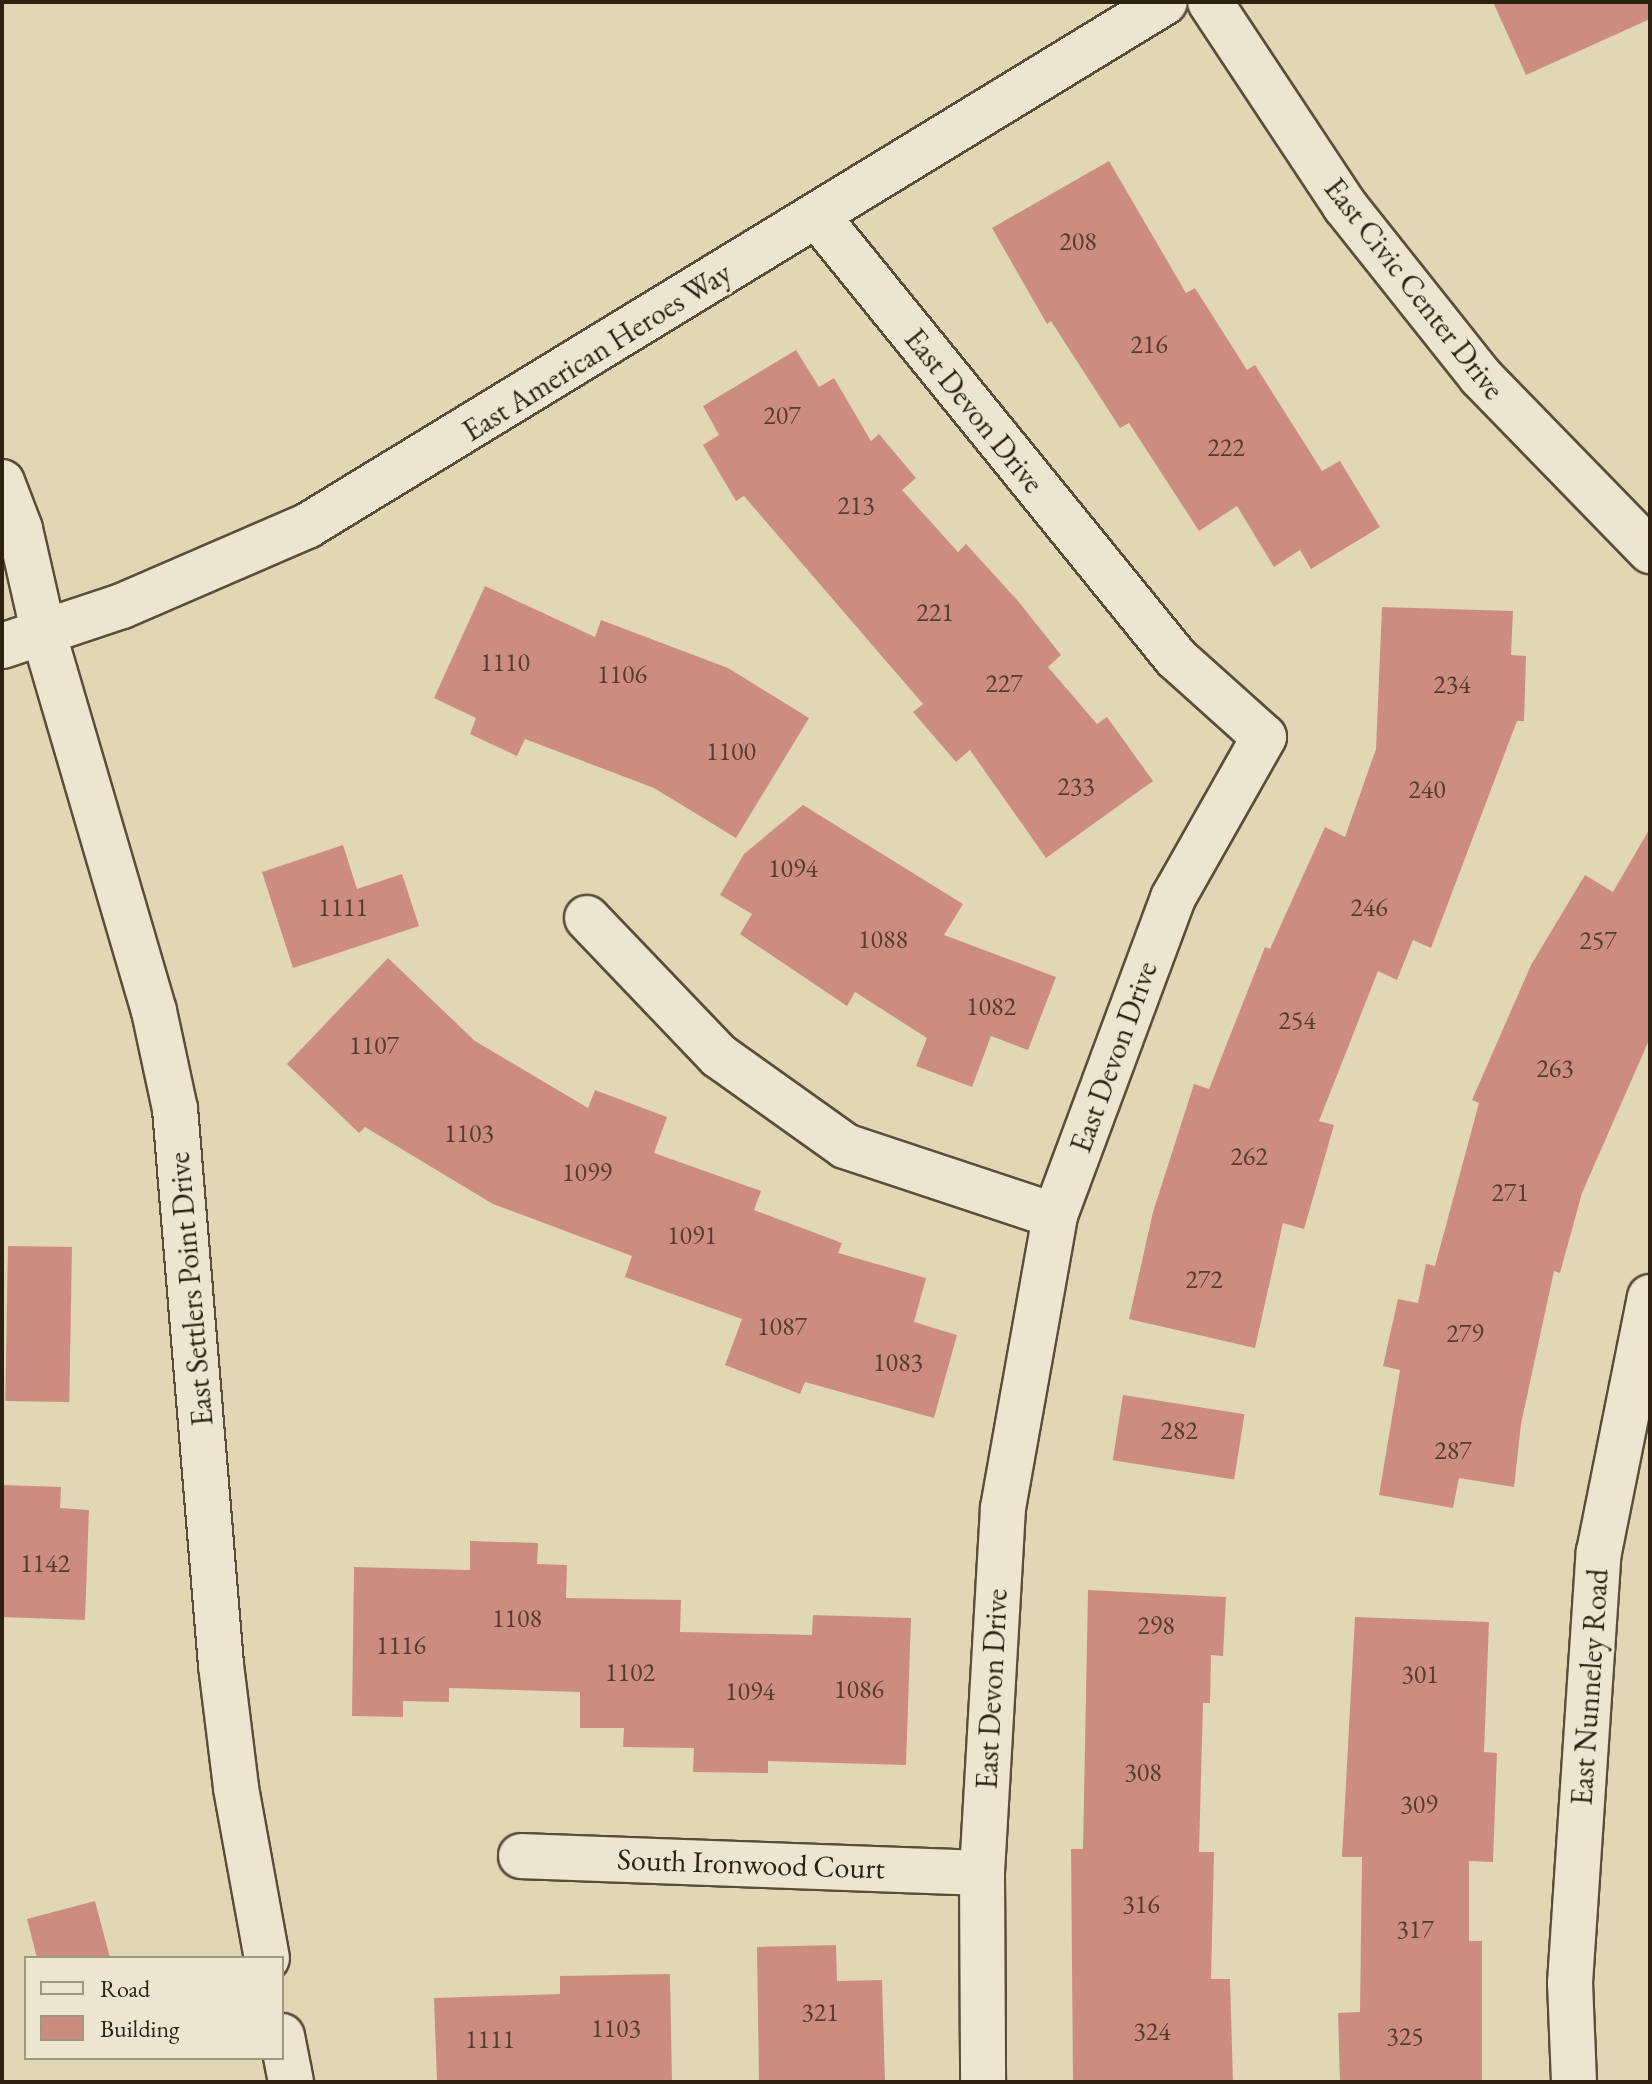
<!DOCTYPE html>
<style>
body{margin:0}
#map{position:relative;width:1652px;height:2084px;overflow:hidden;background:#e1d7b5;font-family:"EB Garamond",serif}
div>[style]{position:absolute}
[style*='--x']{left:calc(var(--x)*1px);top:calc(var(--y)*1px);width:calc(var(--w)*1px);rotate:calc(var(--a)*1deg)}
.building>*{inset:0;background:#cc8d80;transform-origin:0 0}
.roads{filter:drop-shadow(2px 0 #5a4e3a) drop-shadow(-2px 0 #5a4e3a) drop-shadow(0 2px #5a4e3a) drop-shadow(0 -2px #5a4e3a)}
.minor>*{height:44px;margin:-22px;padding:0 22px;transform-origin:22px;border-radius:22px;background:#ece5cf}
span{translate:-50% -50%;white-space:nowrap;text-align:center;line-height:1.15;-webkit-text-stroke:6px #ece5cf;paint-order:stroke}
.number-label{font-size:26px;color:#553c2d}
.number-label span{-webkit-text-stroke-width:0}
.street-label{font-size:30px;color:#2d2111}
.frame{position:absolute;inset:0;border:4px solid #2d2111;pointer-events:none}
.legend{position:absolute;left:24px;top:1956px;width:260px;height:104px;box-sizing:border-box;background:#ece5cf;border:2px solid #a09783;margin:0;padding:10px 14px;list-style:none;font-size:24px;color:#2d2111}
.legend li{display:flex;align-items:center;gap:16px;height:40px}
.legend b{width:40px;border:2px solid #a09783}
</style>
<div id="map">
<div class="building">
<div style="clip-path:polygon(1493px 2px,1650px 2px,1650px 19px,1526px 75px)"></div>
<div style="clip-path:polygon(1109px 161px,1186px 293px,1195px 288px,1247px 370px,1255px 365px,1322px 471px,1340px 461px,1380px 527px,1311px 569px,1300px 550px,1274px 567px,1237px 506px,1199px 531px,1129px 423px,1120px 428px,1051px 321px,1047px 324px,992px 228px)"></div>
<div style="clip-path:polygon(796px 350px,819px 387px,834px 378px,871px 441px,879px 434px,916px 478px,902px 490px,958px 552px,966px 544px,1018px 601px,1061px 655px,1048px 667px,1097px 724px,1107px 717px,1153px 781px,1046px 858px,970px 750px,956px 762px,913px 712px,923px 704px,744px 496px,736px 501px,703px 445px,719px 435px,703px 406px)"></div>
<div style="clip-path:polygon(485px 586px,595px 637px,601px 620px,728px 668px,809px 718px,736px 838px,654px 788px,525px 739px,517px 756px,470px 734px,476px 718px,434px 698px)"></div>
<div style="clip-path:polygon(1382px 607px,1513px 611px,1511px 655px,1526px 656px,1524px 721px,1517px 721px,1431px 948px,1413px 940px,1397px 980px,1378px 971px,1319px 1121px,1334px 1125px,1304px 1229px,1283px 1223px,1255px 1348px,1129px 1319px,1153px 1212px,1194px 1084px,1209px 1089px,1265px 947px,1270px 949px,1325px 827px,1345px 837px,1376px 749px)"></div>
<div style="clip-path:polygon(803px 805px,963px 904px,944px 935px,1056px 977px,1028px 1050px,991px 1036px,972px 1087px,916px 1066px,927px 1038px,855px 992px,847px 1006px,740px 934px,752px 914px,720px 895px,744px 854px)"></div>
<div style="clip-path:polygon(1650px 828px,1650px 1038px,1582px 1193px,1560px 1273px,1554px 1271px,1521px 1424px,1514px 1487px,1459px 1478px,1453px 1508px,1379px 1495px,1400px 1370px,1383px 1366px,1398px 1299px,1418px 1303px,1426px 1264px,1435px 1266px,1479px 1103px,1472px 1100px,1531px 965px,1585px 875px,1613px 892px)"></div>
<div style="clip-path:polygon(343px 845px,357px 889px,402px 874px,419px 926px,293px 968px,262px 872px)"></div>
<div style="clip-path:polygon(388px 958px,475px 1041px,588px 1108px,595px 1090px,667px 1117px,654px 1153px,761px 1191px,754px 1210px,842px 1243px,838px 1253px,926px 1278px,914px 1322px,957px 1335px,934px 1418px,805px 1382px,800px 1394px,725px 1365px,742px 1319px,625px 1277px,632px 1256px,493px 1204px,365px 1127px,359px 1133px,287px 1064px)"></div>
<div style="left:8px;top:1246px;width:64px;height:155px;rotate:1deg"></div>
<div style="left:1123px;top:1395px;width:123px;height:66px;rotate:9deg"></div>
<div style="clip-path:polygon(2px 1485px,61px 1487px,60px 1508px,89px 1510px,85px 1620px,2px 1617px)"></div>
<div style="clip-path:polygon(470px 1541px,538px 1543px,537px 1564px,567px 1565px,566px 1598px,681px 1600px,680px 1632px,812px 1635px,813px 1615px,911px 1618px,906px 1765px,768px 1761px,768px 1773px,693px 1772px,694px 1748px,623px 1747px,624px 1728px,580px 1728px,580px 1692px,449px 1688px,449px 1702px,403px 1701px,403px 1717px,352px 1716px,354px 1567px,470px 1570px)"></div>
<div style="clip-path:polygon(1088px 1590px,1226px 1597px,1223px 1656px,1211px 1655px,1210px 1703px,1203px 1703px,1199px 1852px,1214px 1852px,1211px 1979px,1230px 1979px,1233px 2082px,1073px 2082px,1071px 1849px,1083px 1849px)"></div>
<div style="clip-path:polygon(1355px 1617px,1489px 1622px,1484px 1752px,1497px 1753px,1493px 1862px,1469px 1861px,1469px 1941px,1482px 1941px,1482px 2082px,1340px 2082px,1338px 2013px,1360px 2012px,1362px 1857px,1342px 1857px)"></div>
<div style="clip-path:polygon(95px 1901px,110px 1958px,37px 1958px,27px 1919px)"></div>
<div style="clip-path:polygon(836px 1945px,837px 1981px,882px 1980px,885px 2082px,759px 2082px,757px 1947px)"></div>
<div style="clip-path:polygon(670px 1974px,672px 2082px,437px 2082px,434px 1998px,560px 1994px,560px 1976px)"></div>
</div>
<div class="roads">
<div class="minor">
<div style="--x:1210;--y:2;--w:245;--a:56.5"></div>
<div style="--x:1345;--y:206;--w:218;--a:51.5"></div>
<div style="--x:1481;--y:377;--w:243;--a:45.8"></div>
<div style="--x:818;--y:217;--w:568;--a:50.93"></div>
<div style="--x:1176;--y:658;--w:118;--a:41.9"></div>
<div style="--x:1264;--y:737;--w:185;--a:119.5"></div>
<div style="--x:1173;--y:898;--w:339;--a:110.4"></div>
<div style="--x:1055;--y:1216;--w:297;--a:100.1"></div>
<div style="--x:1003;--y:1508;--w:366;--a:93.3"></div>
<div style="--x:982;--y:1873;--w:209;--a:89.7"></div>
<div style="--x:2;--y:482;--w:50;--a:69"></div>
<div style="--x:20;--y:529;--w:109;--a:77.2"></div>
<div style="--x:44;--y:635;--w:392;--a:73.7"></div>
<div style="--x:154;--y:1011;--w:100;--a:77.9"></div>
<div style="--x:175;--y:1109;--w:558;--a:85.27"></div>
<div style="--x:221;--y:1665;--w:124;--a:83"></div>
<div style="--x:236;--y:1788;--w:173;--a:79.7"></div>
<div style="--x:2;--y:646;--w:126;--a:-18.4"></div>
<div style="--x:122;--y:606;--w:202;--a:-23.4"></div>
<div style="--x:307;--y:526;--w:1005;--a:-31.41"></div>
<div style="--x:587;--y:918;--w:191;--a:46.3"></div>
<div style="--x:719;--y:1056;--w:155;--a:35.5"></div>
<div style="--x:845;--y:1146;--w:221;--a:18.4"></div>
<div style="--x:521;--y:1856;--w:461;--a:2.1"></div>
<div style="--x:282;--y:2036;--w:47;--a:78.9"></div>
<div style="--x:1574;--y:2082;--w:99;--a:-92.3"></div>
<div style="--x:1570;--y:1983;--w:432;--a:-86.2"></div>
<div style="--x:1599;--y:1552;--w:260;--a:-78.7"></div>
</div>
</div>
<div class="number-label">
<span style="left:1078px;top:242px">208</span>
<span style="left:1149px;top:345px">216</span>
<span style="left:782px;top:416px">207</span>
<span style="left:1226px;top:448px">222</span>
<span style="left:856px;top:506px">213</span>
<span style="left:935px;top:613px">221</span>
<span style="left:505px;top:663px">1110</span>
<span style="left:622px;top:675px">1106</span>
<span style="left:1004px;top:684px">227</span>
<span style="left:1452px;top:685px">234</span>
<span style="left:731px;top:752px">1100</span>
<span style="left:1076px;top:787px">233</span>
<span style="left:1427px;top:790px">240</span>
<span style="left:793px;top:869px">1094</span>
<span style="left:343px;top:908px">1111</span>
<span style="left:1369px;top:908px">246</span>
<span style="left:883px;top:940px">1088</span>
<span style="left:1598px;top:941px">257</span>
<span style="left:991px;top:1007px">1082</span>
<span style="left:1297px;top:1021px">254</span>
<span style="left:374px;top:1046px">1107</span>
<span style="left:1555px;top:1069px">263</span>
<span style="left:469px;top:1134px">1103</span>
<span style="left:1249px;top:1157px">262</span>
<span style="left:587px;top:1173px">1099</span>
<span style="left:1510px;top:1193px">271</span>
<span style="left:692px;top:1236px">1091</span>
<span style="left:1204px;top:1280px">272</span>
<span style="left:782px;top:1327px">1087</span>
<span style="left:1465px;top:1334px">279</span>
<span style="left:898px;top:1363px">1083</span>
<span style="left:1179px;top:1431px">282</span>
<span style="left:1453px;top:1451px">287</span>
<span style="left:45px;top:1564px">1142</span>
<span style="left:517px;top:1619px">1108</span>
<span style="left:1156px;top:1626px">298</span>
<span style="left:401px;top:1646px">1116</span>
<span style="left:630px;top:1673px">1102</span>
<span style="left:1420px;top:1675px">301</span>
<span style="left:859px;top:1690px">1086</span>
<span style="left:750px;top:1692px">1094</span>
<span style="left:1143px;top:1773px">308</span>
<span style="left:1419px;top:1805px">309</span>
<span style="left:1141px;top:1905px">316</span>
<span style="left:1415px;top:1930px">317</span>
<span style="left:820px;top:2013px">321</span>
<span style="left:616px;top:2029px">1103</span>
<span style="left:1152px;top:2032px">324</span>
<span style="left:1405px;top:2037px">325</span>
<span style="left:490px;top:2040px">1111</span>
</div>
<div class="street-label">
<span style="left:1414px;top:289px;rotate:52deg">East Civic Center Drive</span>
<span style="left:597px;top:352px;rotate:-32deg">East American Heroes Way</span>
<span style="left:974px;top:411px;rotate:51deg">East Devon Drive</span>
<span style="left:1114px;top:1057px;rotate:-70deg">East Devon Drive</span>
<span style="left:191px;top:1289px;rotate:-95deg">East Settlers Point Drive</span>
<span style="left:1590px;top:1687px;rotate:-86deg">East Nunneley Road</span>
<span style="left:992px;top:1689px;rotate:-87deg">East Devon Drive</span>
<span style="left:751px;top:1864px;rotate:2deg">South Ironwood Court</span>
</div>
<div class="frame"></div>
<ul class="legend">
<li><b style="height:10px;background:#ece5cf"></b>Road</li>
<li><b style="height:22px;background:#cc8d80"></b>Building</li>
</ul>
</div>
